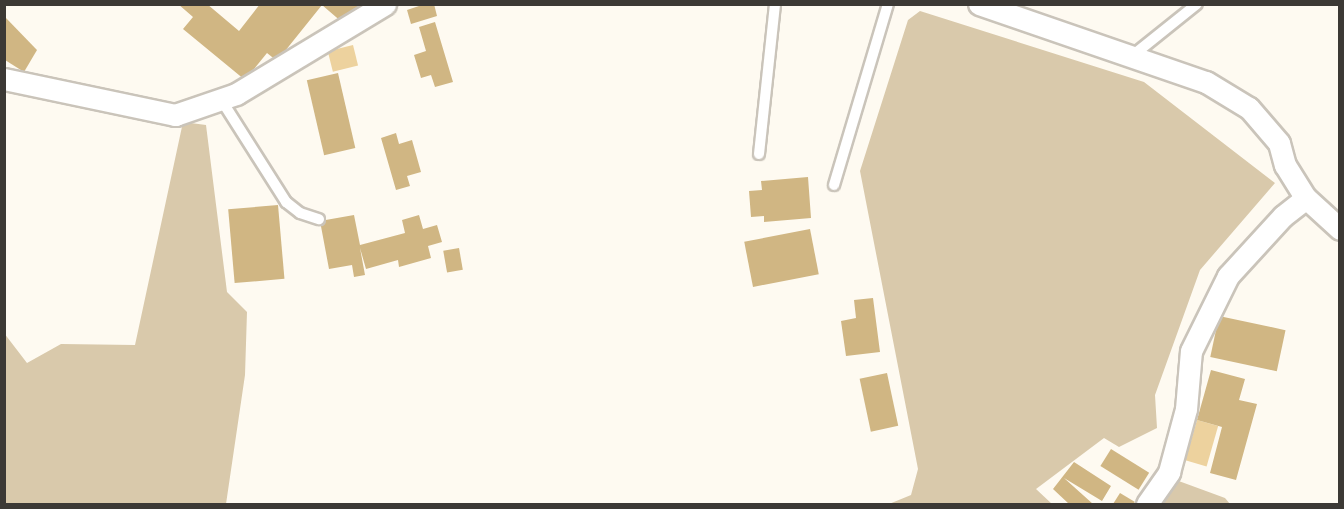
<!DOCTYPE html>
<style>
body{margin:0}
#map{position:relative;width:1344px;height:509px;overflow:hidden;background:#fefaf1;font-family:"PT Sans",sans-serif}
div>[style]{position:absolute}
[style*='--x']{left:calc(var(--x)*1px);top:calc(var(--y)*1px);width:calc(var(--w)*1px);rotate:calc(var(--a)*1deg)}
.green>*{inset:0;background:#d9c9ab}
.water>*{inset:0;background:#edd29e;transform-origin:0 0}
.building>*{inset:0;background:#d0b683;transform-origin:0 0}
.roads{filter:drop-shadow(2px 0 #cac4ba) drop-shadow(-2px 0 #cac4ba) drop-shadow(0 2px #cac4ba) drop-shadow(0 -2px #cac4ba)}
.lane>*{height:10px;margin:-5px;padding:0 5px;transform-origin:5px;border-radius:5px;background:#fff}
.street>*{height:21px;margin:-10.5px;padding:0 10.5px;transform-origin:10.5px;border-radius:10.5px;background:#fff}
span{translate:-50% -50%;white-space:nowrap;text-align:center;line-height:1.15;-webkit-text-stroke:4.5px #fff;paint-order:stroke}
.frame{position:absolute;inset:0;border:6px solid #3c3935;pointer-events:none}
</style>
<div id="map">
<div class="green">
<div style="clip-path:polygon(920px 11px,1144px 82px,1275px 183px,1200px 270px,1155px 395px,1157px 428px,1119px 447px,1104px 438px,1036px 489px,1052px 504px,889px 504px,911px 495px,918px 469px,860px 171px,908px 20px)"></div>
<div style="clip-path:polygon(183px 122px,206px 125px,227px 292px,247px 312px,245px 375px,226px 504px,5px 504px,4px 333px,27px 363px,61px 344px,135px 345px)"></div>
<div style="clip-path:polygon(1176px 480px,1225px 498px,1230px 504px,1161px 504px)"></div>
</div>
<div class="water">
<div style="left:353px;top:45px;width:21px;height:26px;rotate:76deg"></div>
<div style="left:1197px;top:420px;width:22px;height:42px;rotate:16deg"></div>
</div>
<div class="building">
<div style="clip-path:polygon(178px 4px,207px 4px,239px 31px,260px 4px,371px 4px,343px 23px,322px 5px,277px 61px,267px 53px,245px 80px,183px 29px,193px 17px)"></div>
<div style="clip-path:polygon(425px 4px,434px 4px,437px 16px,411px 24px,407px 10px)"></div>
<div style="clip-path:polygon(5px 17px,37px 50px,24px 72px,5px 60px)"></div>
<div style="clip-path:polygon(435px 22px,453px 82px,435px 87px,431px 75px,421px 78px,414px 55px,426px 51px,419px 27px)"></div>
<div style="left:338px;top:73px;width:77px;height:32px;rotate:77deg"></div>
<div style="clip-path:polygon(396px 133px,399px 144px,412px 140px,421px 172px,407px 176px,410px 186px,396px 190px,381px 138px)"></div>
<div style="clip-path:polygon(808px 177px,811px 218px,764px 222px,764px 216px,751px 217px,749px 191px,762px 190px,761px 181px)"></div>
<div style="left:278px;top:205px;width:74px;height:50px;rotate:85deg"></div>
<div style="clip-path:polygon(354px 215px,360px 245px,405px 233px,402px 220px,419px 215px,423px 229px,437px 225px,442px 242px,428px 246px,431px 258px,399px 267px,398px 260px,366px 269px,360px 248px,365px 275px,354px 277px,352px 265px,329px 269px,320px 221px)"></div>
<div style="left:810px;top:229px;width:46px;height:67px;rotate:79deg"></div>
<div style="left:459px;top:248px;width:22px;height:16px;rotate:80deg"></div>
<div style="clip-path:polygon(873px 298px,880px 352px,846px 356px,841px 321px,856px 318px,854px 300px)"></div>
<div style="left:1219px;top:316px;width:68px;height:42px;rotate:12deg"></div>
<div style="clip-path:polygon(1211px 370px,1245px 379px,1239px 400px,1257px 404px,1236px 480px,1210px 473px,1222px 427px,1197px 420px)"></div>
<div style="left:887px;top:373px;width:54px;height:28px;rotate:78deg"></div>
<div style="left:1111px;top:449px;width:45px;height:20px;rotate:32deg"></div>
<div style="clip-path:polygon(1074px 462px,1111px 486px,1102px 501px,1064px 478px,1093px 504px,1069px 504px,1053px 489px)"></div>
<div style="clip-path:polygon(1120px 493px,1135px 502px,1133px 504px,1113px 504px)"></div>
</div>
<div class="roads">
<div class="lane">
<div style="--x:1132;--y:56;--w:83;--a:-38.7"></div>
<div style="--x:222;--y:101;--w:120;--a:57.6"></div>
<div style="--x:286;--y:202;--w:18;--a:38"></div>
<div style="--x:300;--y:213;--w:20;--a:18"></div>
<div style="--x:759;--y:154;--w:151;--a:-83.9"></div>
<div style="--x:834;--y:185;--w:189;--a:-73.4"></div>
</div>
<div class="street">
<div style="--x:979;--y:4;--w:240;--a:19"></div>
<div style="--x:1206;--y:82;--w:50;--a:31.2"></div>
<div style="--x:1249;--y:108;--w:46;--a:49.4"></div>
<div style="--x:1279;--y:143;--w:23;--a:75"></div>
<div style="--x:1285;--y:165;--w:39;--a:58"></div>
<div style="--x:4;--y:79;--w:175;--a:11.9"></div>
<div style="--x:175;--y:115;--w:65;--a:-19"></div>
<div style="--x:236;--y:94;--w:174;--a:-31.1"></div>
<div style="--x:1147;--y:504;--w:39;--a:-55"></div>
<div style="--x:1169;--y:472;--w:65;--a:-74.9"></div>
<div style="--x:1186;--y:409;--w:58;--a:-85.1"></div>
<div style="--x:1191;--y:351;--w:84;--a:-63.7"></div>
<div style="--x:1228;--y:276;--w:81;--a:-47.5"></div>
<div style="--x:1283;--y:216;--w:29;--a:-38"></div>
<div style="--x:1306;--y:198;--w:46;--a:42.4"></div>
</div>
</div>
<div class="frame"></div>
</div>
